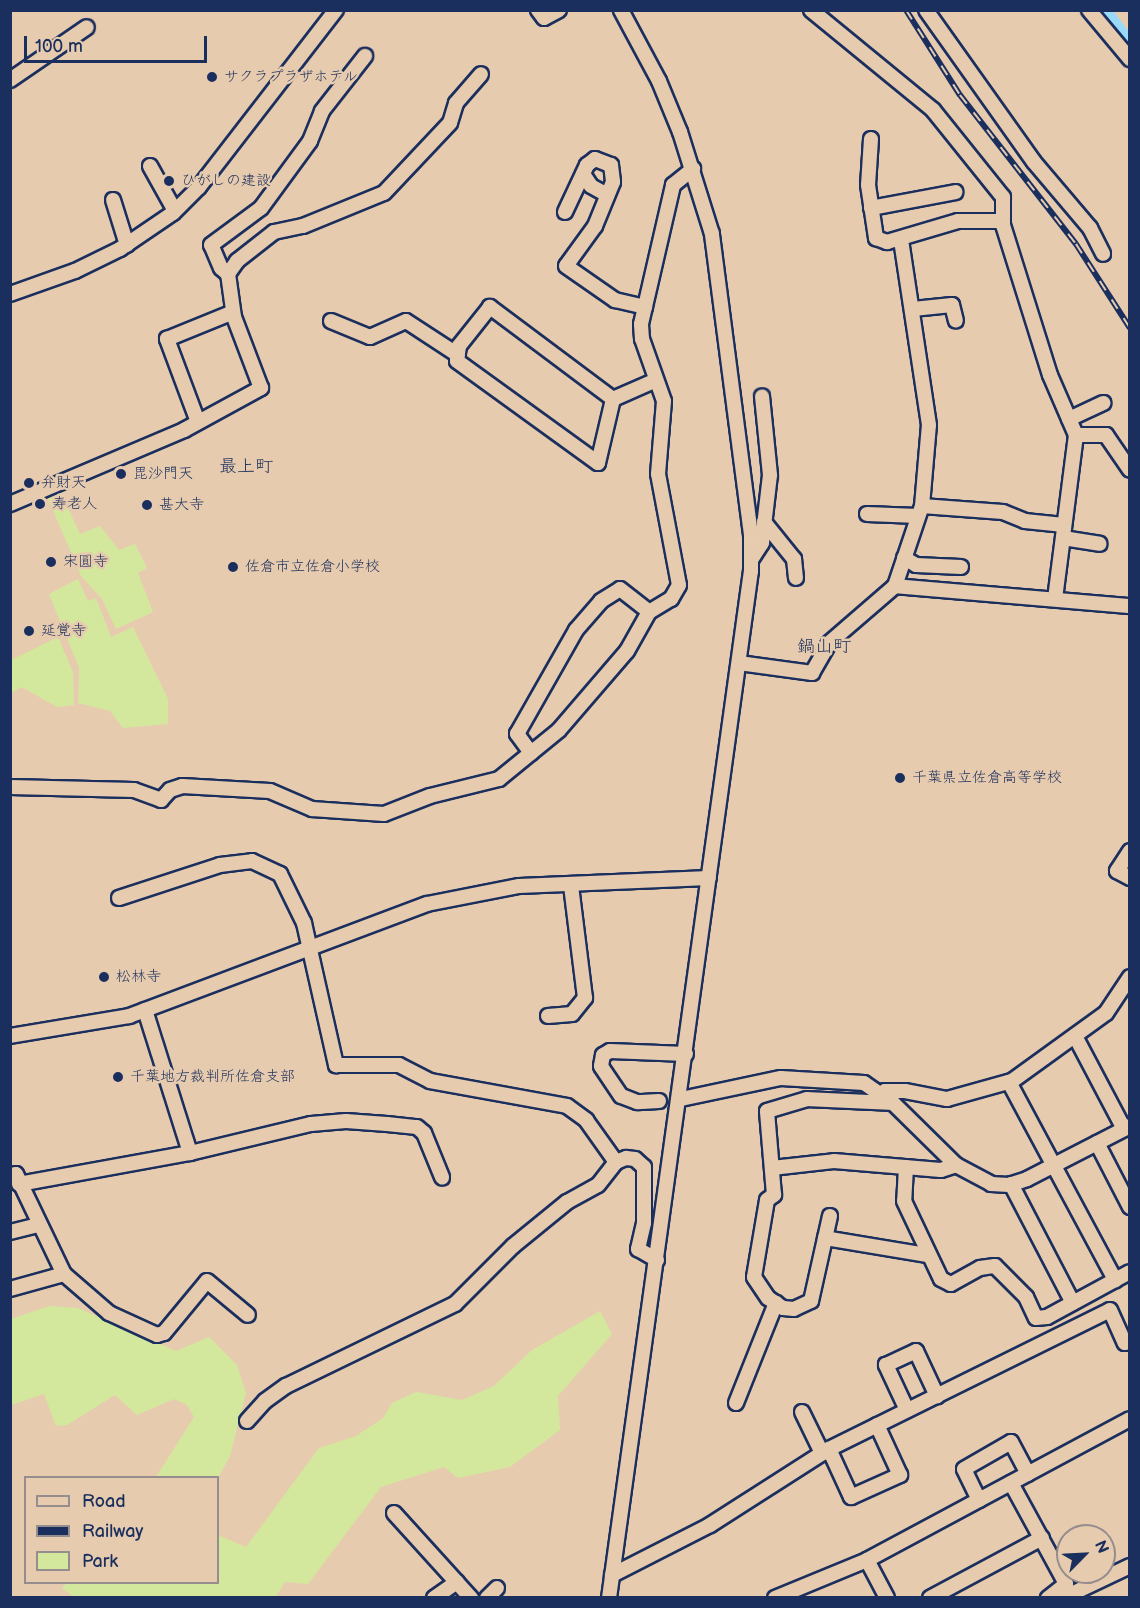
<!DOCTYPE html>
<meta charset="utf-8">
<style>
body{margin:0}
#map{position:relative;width:1140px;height:1608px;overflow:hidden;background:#e7cbae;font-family:"Balsamiq Sans","Klee One",sans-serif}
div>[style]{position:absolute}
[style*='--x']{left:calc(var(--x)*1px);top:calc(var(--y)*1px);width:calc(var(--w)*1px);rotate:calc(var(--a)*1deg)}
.green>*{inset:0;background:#d4e89d}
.river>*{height:22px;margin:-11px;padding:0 11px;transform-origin:11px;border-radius:11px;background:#99dafb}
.roads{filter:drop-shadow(2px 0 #1b2f5e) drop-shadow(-2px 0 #1b2f5e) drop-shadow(0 2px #1b2f5e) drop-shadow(0 -2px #1b2f5e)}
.minor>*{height:14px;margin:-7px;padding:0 7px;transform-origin:7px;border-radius:7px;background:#e7cbae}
.rail>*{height:6px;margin-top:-3px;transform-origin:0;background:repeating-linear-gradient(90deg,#e7cbae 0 11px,#1b2f5e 0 22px);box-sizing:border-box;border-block:2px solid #1b2f5e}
.dots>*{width:16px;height:16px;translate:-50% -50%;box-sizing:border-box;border:3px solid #e7cbae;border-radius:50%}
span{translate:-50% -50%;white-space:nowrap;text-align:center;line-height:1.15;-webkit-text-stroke:5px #e7cbae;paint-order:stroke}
.poi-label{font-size:15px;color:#1b2f5e}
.left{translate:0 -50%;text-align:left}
.quarter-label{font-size:18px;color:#1b2f5e}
.frame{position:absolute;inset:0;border:12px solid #1b2f5e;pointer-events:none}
.legend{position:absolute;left:24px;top:1476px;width:195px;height:108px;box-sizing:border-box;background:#e7cbae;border:2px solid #958d8e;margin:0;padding:8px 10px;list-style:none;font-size:18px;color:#1b2f5e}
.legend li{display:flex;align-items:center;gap:12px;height:30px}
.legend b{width:30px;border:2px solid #958d8e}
.north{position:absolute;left:1056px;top:1524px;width:60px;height:60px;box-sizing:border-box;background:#e7cbae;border:2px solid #958d8e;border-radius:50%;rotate:66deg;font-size:16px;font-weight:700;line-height:24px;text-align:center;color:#1b2f5e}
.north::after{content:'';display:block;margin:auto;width:21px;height:27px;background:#1b2f5e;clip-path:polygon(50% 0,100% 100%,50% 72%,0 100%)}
.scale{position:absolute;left:24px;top:36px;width:183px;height:27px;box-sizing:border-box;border:3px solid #1b2f5e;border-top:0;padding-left:8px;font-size:18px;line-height:21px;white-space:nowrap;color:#1b2f5e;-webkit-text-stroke:4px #e7cbae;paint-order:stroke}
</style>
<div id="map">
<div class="green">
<div style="clip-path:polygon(59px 489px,80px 534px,100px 526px,119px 550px,135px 544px,147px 568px,138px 573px,153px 612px,116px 629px,102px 599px,81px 576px,46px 494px)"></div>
<div style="clip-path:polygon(78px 579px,88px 601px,96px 598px,111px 637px,133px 627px,168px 699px,168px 724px,123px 728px,110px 711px,78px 703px,79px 668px,49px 594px)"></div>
<div style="clip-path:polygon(58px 637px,73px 672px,74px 705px,57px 707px,22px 687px,11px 693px,11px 660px)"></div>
<div style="clip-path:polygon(49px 1306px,78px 1308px,176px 1351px,209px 1337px,237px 1365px,246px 1393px,230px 1456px,218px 1478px,156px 1477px,194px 1417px,187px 1405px,174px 1399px,137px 1415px,115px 1395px,67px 1425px,56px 1426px,44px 1394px,11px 1405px,11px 1319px)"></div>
<div style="clip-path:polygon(600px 1311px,612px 1334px,558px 1396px,560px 1430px,510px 1467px,458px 1478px,444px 1467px,381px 1487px,308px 1584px,285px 1582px,275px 1598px,75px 1598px,62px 1588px,67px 1582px,218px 1582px,218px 1535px,246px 1547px,319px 1448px,356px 1436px,383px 1418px,392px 1403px,416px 1392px,462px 1400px,494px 1386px,532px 1350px)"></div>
</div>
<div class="river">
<div style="--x:1099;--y:10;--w:44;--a:53.4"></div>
</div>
<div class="roads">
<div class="minor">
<div style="--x:538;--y:10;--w:10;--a:53"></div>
<div style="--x:544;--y:18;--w:17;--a:-28"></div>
<div style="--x:811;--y:10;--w:158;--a:39.3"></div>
<div style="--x:933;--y:110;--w:112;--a:51.2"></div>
<div style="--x:1003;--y:197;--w:28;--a:90"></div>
<div style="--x:1003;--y:225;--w:157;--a:72.6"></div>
<div style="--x:1050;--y:375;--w:65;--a:66.6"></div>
<div style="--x:1076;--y:435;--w:164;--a:97.3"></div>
<div style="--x:926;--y:10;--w:186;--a:54.6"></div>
<div style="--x:1034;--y:162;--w:87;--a:49.7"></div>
<div style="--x:1090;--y:228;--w:29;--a:63"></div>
<div style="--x:1089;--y:10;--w:64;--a:50.1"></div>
<div style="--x:10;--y:80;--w:93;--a:-34.5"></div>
<div style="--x:871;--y:139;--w:46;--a:93.7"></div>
<div style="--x:868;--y:185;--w:54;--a:81.4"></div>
<div style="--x:876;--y:238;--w:12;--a:20"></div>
<div style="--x:887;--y:242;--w:74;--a:-16.5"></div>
<div style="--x:958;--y:221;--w:45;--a:0"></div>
<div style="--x:150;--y:166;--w:51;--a:60.9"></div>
<div style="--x:583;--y:174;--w:14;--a:56"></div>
<div style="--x:591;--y:186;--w:18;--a:29"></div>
<div style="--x:113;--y:200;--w:47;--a:72.7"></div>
<div style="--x:871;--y:208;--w:86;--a:-10.7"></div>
<div style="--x:565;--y:212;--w:52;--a:-64.9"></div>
<div style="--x:587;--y:165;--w:10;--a:-37"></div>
<div style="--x:595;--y:159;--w:17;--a:21"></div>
<div style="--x:611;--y:165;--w:17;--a:83"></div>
<div style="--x:613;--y:182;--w:48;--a:112.2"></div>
<div style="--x:595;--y:226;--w:49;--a:125.9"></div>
<div style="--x:566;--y:266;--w:60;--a:34.8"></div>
<div style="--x:615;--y:300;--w:31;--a:13"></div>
<div style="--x:228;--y:274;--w:9;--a:-139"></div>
<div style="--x:221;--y:268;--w:25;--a:-113"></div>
<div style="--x:211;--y:245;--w:62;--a:-36.5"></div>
<div style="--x:261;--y:208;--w:83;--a:-53.8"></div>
<div style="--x:310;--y:141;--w:32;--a:-68"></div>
<div style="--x:322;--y:111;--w:70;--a:-52"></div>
<div style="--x:10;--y:294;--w:69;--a:-19.5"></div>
<div style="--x:75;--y:271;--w:50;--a:-26.1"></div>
<div style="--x:120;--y:249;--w:64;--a:-34.2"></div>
<div style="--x:173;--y:213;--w:37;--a:-45"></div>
<div style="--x:199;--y:187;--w:224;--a:-52.3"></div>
<div style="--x:913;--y:309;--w:39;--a:-6"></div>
<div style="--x:952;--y:305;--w:16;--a:76"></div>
<div style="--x:331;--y:321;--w:42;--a:22.3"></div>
<div style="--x:370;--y:337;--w:39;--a:-24"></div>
<div style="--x:406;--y:321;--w:62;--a:33.2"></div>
<div style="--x:613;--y:399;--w:154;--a:-143.2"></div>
<div style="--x:490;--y:307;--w:50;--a:128.5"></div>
<div style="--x:459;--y:346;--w:15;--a:98"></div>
<div style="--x:457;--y:361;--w:174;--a:35.9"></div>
<div style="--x:598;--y:463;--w:66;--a:-76.8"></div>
<div style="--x:613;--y:399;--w:47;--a:-23.8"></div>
<div style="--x:1069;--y:419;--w:38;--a:-25"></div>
<div style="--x:198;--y:422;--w:89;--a:-110.5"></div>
<div style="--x:167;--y:339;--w:71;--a:-22.2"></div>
<div style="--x:1076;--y:435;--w:30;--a:0"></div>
<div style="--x:1106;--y:435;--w:42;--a:55.6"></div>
<div style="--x:10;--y:504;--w:189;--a:-23"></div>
<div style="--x:184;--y:430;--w:88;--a:-28.6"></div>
<div style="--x:261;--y:388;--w:76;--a:-110.8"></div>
<div style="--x:234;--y:317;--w:43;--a:-97.9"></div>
<div style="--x:228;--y:274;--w:16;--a:-55"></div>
<div style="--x:237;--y:261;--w:47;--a:-38.1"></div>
<div style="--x:274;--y:232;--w:30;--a:-12"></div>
<div style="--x:303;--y:226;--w:87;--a:-22.2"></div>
<div style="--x:384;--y:193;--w:96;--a:-46.7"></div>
<div style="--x:450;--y:123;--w:21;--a:-73"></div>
<div style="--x:456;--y:103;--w:38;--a:-49"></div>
<div style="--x:922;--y:506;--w:81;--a:4.2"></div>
<div style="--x:1003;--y:512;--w:24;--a:22"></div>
<div style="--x:1025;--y:521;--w:39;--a:6"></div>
<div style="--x:867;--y:514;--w:51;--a:2.2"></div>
<div style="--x:764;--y:522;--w:48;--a:51"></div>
<div style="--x:794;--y:559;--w:19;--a:84"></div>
<div style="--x:1063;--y:538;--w:37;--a:9"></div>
<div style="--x:904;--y:558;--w:14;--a:30"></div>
<div style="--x:916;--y:565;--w:45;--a:2.5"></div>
<div style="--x:751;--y:560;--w:20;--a:-57"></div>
<div style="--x:762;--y:543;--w:68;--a:-83.3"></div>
<div style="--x:770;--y:475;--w:79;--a:-95.8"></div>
<div style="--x:895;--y:586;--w:236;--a:4.9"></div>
<div style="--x:739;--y:663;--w:74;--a:7.8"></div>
<div style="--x:812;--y:673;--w:34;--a:-60"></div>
<div style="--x:829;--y:643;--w:87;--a:-40.8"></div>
<div style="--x:895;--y:586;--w:84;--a:-71.4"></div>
<div style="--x:922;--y:506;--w:81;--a:-85.1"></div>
<div style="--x:929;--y:425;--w:188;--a:-98.6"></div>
<div style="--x:531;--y:753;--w:24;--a:-126"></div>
<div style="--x:517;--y:734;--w:120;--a:-60.4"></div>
<div style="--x:576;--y:630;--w:38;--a:-49"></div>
<div style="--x:601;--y:601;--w:22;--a:-32"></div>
<div style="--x:620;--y:589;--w:37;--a:38"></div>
<div style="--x:649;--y:612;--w:26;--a:-31"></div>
<div style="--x:671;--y:599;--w:16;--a:-60"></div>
<div style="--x:679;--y:585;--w:113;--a:-100.7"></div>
<div style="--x:658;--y:474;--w:73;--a:-85.3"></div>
<div style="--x:664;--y:401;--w:66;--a:-109.5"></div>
<div style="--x:642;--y:339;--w:15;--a:-94"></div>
<div style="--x:641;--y:324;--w:143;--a:-77"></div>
<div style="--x:673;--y:185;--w:26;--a:-39"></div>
<div style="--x:10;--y:787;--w:124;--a:1.4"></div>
<div style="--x:134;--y:790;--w:29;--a:20"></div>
<div style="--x:161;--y:800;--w:13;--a:-48"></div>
<div style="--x:170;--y:790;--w:13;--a:-18"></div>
<div style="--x:182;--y:786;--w:88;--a:3.3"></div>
<div style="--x:270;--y:791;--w:46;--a:23.2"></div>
<div style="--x:312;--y:809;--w:72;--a:4"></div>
<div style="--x:384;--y:814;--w:49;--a:-21.4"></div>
<div style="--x:430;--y:796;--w:71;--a:-13.8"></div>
<div style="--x:499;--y:779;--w:77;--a:-39.2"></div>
<div style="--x:559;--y:730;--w:104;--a:-49.3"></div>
<div style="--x:627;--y:651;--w:45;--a:-60.6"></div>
<div style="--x:1130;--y:851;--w:24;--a:123"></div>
<div style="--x:1117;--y:871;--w:15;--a:28"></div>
<div style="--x:119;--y:898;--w:106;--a:-18.1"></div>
<div style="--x:220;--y:865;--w:32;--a:-7"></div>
<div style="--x:252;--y:861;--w:31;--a:25"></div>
<div style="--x:280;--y:874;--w:55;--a:63.9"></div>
<div style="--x:304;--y:923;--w:146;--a:77.3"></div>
<div style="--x:336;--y:1065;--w:63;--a:0"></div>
<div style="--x:399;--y:1065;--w:35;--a:27"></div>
<div style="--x:430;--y:1081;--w:139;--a:10.3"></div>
<div style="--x:567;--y:1106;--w:24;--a:36"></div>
<div style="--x:586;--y:1120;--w:52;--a:54.5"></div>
<div style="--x:145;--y:1010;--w:150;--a:72.5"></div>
<div style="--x:190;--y:1153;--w:124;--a:-13.5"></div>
<div style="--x:311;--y:1124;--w:35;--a:-5"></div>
<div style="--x:346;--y:1121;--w:41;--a:4.2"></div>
<div style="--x:387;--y:1124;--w:30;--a:6"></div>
<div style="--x:417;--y:1127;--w:9;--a:41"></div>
<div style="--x:424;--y:1133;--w:48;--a:67.8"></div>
<div style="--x:548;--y:1016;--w:24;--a:-5"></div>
<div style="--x:572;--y:1014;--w:21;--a:-51"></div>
<div style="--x:585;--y:998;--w:114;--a:-97.1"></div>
<div style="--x:10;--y:1036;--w:121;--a:-9.5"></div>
<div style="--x:129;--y:1016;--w:318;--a:-20.6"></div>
<div style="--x:427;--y:904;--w:94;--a:-11.1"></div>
<div style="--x:519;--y:886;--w:190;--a:-2.4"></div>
<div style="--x:1075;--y:1036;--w:105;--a:62.2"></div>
<div style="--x:1009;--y:1082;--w:225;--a:61.8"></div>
<div style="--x:884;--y:1095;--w:4;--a:-76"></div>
<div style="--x:885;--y:1091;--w:20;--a:0"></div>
<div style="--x:905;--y:1091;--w:43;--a:10.8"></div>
<div style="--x:947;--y:1099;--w:67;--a:-15.5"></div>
<div style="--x:1012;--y:1081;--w:116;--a:-35.9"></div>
<div style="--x:1106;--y:1013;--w:43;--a:-56.3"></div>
<div style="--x:681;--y:1099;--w:102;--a:-11.9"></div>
<div style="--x:781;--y:1078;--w:83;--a:3.4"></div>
<div style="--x:864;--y:1083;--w:35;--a:35"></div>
<div style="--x:893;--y:1103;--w:88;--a:44.5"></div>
<div style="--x:956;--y:1165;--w:40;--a:28"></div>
<div style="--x:991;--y:1184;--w:18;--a:3"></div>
<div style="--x:1009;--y:1185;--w:19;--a:-18"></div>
<div style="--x:1027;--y:1179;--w:116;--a:-27.2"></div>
<div style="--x:659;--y:1101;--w:22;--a:177"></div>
<div style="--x:637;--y:1102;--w:17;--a:-159"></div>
<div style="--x:621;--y:1096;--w:36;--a:-124"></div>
<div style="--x:601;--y:1066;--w:11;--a:-80"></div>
<div style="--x:603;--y:1055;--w:8;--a:-30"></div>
<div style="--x:610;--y:1051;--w:76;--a:2.3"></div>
<div style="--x:1097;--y:1143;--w:72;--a:62.7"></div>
<div style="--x:906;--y:1167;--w:34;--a:93"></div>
<div style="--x:904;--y:1201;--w:86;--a:64.6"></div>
<div style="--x:941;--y:1279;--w:11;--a:27"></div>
<div style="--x:951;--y:1284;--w:33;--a:-29"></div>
<div style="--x:980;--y:1268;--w:15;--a:-8"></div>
<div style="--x:995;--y:1266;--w:44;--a:45"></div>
<div style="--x:1026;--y:1297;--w:23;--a:65"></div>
<div style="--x:1036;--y:1318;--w:11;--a:-5"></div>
<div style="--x:1047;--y:1317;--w:94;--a:-28.5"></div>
<div style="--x:772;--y:1168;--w:62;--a:-6.4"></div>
<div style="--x:834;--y:1161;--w:107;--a:4.8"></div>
<div style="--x:941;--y:1170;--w:16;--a:-18"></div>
<div style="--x:10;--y:1175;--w:6;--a:-9"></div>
<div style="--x:16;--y:1174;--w:111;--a:64.4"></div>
<div style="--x:64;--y:1274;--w:60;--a:40.9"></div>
<div style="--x:109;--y:1313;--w:53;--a:24.6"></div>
<div style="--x:157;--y:1335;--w:7;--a:-16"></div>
<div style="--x:164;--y:1333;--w:67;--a:-50.4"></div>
<div style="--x:207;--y:1281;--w:53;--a:39.7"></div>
<div style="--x:19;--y:1184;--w:174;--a:-10.3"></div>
<div style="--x:1011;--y:1184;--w:134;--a:62.5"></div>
<div style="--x:830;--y:1216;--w:87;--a:102.6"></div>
<div style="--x:811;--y:1301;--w:19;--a:155"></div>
<div style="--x:794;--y:1309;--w:11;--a:-175"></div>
<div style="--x:783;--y:1308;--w:18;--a:-146"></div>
<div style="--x:768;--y:1298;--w:25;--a:-124"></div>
<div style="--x:754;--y:1277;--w:78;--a:-80.4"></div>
<div style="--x:767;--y:1200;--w:9;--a:-36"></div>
<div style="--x:774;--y:1195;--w:84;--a:-94.8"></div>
<div style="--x:767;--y:1111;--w:42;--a:-16.7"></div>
<div style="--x:807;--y:1099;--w:86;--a:2.7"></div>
<div style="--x:10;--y:1232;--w:29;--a:-14"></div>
<div style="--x:825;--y:1238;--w:103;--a:9.5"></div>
<div style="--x:10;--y:1289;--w:56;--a:-15.5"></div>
<div style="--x:736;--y:1403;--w:108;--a:-68.2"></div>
<div style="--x:907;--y:1410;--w:50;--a:-115"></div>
<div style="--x:886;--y:1365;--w:33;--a:-25"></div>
<div style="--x:916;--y:1351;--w:50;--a:65"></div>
<div style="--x:802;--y:1412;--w:46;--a:64"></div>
<div style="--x:247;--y:1421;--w:27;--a:-48"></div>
<div style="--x:265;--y:1401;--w:26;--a:-36"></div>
<div style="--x:286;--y:1386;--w:188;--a:-25.9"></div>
<div style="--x:455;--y:1304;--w:82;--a:-45"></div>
<div style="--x:513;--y:1246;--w:70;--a:-39.2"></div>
<div style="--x:567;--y:1202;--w:35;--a:-29"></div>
<div style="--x:598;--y:1185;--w:29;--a:-52"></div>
<div style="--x:616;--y:1162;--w:11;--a:-22"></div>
<div style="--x:626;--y:1158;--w:9;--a:6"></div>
<div style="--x:635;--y:1159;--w:12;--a:42"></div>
<div style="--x:644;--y:1167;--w:56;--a:90"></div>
<div style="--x:644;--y:1223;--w:27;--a:103"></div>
<div style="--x:638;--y:1249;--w:22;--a:30"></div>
<div style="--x:829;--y:1449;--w:53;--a:65.4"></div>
<div style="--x:851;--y:1497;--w:54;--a:-24.2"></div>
<div style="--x:900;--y:1475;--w:55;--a:-114.7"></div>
<div style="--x:1011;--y:1483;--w:115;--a:61.4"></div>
<div style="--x:1066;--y:1584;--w:23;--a:142"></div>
<div style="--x:979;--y:1500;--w:34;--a:-116"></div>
<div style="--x:964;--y:1469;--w:54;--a:-29.9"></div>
<div style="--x:1011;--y:1442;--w:36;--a:62"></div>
<div style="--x:394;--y:1513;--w:115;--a:47.8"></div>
<div style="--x:867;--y:1560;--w:43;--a:62.2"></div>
<div style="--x:612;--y:1575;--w:110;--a:-27"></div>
<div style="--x:710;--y:1525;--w:141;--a:-32.6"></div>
<div style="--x:829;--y:1449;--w:313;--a:-26.3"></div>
<div style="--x:1110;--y:1310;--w:36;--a:66"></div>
<div style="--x:1125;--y:1343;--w:5;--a:-22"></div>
<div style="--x:434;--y:1598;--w:28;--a:-35"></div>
<div style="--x:487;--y:1598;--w:14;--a:-45"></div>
<div style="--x:609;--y:1598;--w:1037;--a:-82.13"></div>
<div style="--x:751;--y:571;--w:36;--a:-90"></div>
<div style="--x:751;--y:535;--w:304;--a:-97.4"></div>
<div style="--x:712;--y:234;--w:107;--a:-107.4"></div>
<div style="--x:680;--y:132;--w:55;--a:-112.4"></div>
<div style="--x:659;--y:81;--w:81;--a:-118.2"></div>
<div style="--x:775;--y:1598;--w:100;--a:-22.4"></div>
<div style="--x:867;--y:1560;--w:298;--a:-28.2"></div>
<div style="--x:930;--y:1598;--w:127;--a:-28.2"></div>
<div style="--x:1063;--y:1598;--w:74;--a:-25.5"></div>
</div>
</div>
<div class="rail">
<div style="--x:906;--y:10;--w:101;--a:57.6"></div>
<div style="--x:960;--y:95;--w:189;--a:52.1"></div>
<div style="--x:1076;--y:244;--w:100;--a:57.3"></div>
</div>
<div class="dots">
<div style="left:212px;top:77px;background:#1b2f5e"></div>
<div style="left:169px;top:181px;background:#1b2f5e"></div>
<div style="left:121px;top:474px;background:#1b2f5e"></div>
<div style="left:29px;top:483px;background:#1b2f5e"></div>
<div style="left:40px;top:504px;background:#1b2f5e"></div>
<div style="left:147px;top:505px;background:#1b2f5e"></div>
<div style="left:51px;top:562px;background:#1b2f5e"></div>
<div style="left:233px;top:567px;background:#1b2f5e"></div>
<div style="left:29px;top:631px;background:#1b2f5e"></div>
<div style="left:900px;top:778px;background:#1b2f5e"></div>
<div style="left:104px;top:977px;background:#1b2f5e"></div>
<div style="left:118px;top:1077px;background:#1b2f5e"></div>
</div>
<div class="poi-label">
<span class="left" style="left:224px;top:77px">サクラプラザホテル</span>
<span class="left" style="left:181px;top:181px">ひがしの建設</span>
<span class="left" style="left:133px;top:474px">毘沙門天</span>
<span class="left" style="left:41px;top:483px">弁財天</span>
<span class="left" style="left:52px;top:504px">寿老人</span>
<span class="left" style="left:159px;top:505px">甚大寺</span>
<span class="left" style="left:63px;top:562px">宋圓寺</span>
<span class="left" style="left:245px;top:567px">佐倉市立佐倉小学校</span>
<span class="left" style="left:41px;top:631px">延覚寺</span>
<span class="left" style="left:912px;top:778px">千葉県立佐倉高等学校</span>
<span class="left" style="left:116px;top:977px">松林寺</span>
<span class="left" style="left:130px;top:1077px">千葉地方裁判所佐倉支部</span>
</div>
<div class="quarter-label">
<span style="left:246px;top:467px">最上町</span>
<span style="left:824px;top:647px">鍋山町</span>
</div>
<div class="frame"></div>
<ul class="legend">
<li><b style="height:8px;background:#e7cbae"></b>Road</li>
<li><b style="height:8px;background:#1b2f5e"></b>Railway</li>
<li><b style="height:16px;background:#d4e89d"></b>Park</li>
</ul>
<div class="north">N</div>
<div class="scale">100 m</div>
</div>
